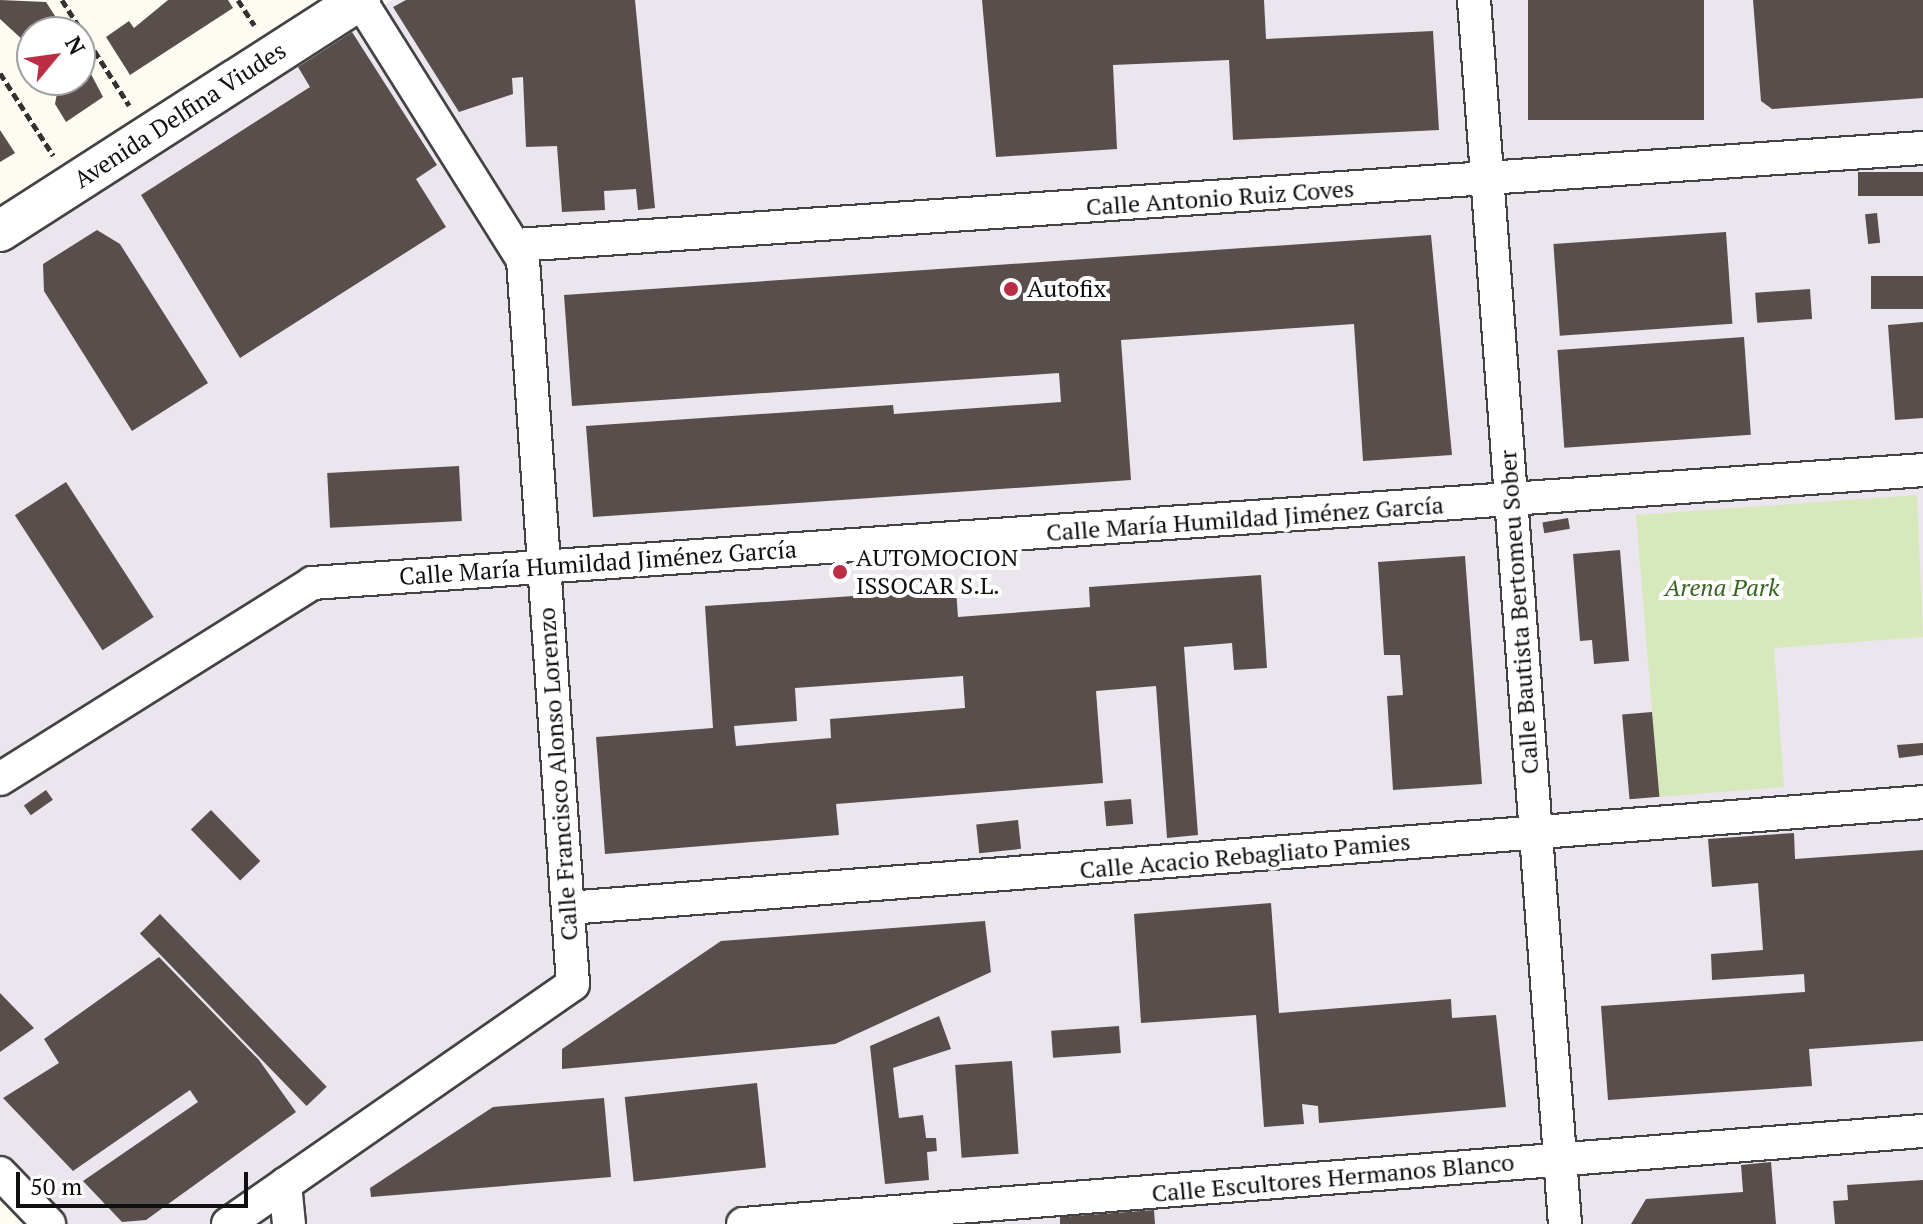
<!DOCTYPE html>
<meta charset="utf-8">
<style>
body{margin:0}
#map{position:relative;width:1923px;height:1224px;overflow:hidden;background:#fefbf3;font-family:"PT Serif",serif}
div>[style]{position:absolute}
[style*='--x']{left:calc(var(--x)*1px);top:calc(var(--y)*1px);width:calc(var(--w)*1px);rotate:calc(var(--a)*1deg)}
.industrial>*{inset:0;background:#ebe5ed}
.green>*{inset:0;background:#d8e8bd}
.building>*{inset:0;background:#584f4c;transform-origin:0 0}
.path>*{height:5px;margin-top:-2.5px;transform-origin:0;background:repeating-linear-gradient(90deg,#323232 0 8px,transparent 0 12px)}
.roads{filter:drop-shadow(2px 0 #434343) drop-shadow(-2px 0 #434343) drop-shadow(0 2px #434343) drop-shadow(0 -2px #434343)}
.minor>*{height:32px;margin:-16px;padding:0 16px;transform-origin:16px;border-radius:16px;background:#fff}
.tertiary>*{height:40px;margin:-20px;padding:0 20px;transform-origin:20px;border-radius:20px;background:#fff}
.dots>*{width:22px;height:22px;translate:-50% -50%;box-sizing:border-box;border:4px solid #fff;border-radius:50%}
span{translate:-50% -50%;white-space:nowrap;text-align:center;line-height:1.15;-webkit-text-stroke:8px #fff;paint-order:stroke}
.street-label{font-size:24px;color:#101010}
.poi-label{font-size:24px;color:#101010}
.left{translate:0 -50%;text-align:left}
.park-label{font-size:24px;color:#386522;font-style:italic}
.north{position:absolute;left:16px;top:16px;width:80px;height:80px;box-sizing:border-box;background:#fff;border:2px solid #9f9f9f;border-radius:50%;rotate:61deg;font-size:22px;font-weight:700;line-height:32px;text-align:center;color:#101010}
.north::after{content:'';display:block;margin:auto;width:28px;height:36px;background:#ba2d44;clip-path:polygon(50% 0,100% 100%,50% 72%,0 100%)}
.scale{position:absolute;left:16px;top:1172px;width:232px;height:36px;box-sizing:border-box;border:4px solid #101010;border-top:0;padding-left:10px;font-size:24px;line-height:28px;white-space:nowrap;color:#101010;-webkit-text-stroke:6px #fff;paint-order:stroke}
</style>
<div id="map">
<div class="industrial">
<div style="clip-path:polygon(392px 0,1923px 0,1923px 1224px,64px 1224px,0 1157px,0 255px)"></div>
</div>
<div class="green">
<div style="clip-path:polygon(1917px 495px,1923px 637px,1774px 648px,1784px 787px,1659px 797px,1636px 515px)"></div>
</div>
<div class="building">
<div style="clip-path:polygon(0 0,46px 2px,64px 30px,32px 32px,32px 68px,25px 42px,0 19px)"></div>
<div style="clip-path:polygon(168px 0,228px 0,233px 8px,130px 75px,106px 37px,129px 21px,134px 28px)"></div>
<div style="clip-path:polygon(406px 0,635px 0,655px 208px,638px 210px,636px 189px,604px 191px,605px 210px,562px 212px,557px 146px,526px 147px,523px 77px,512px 78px,513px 94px,459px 112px,393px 7px)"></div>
<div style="clip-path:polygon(982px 0,1264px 0,1266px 39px,1433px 31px,1439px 130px,1233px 140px,1229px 60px,1113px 65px,1117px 149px,996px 157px)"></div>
<div style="left:1528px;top:0;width:176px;height:120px"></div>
<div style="clip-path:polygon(1753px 0,1923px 0,1923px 98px,1772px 109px,1761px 101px)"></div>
<div style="clip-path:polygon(352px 32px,437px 165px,416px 179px,446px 227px,240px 358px,141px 195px,310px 87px,298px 67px)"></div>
<div style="clip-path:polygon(80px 53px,103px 97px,66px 122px,55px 104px,57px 93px,44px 80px,80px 80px)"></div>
<div style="clip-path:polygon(0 130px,15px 153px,0 162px)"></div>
<div style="left:1923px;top:172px;width:24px;height:65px;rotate:90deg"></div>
<div style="left:1877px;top:213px;width:30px;height:12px;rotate:84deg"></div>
<div style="clip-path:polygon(97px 230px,120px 244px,208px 383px,132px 431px,44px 291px,43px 264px)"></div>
<div style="left:1726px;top:232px;width:92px;height:173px;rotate:86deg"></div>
<div style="clip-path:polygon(1431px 235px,1452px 455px,1363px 461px,1354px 324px,1121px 340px,1131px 480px,593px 517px,586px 426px,893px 405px,894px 414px,1061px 402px,1059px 373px,572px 406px,564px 295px)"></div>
<div style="left:1923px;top:276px;width:33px;height:52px;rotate:90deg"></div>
<div style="left:1810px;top:289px;width:30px;height:55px;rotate:86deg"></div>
<div style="clip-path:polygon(1923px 322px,1923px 418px,1895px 420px,1888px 325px)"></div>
<div style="left:1744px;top:337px;width:98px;height:187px;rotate:86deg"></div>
<div style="left:459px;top:466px;width:55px;height:132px;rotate:87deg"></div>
<div style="left:66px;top:482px;width:161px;height:61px;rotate:57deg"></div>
<div style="left:1568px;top:518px;width:11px;height:26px;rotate:80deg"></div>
<div style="clip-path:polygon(1620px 550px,1629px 661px,1594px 664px,1592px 640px,1580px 641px,1573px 554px)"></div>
<div style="clip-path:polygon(1465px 556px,1482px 784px,1393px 790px,1387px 696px,1403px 695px,1400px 655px,1384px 655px,1378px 562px)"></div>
<div style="clip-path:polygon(evenodd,1261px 575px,1267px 668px,1234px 670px,1232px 643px,1184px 647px,1198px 835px,1167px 838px,1156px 686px,1096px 691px,1103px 783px,836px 804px,839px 835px,605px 854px,596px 737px,713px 728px,705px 606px,956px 589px,958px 617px,1090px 607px,1089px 587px,1261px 575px,963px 676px,965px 708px,830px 719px,831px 738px,736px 746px,734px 726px,797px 721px,795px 688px,963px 676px)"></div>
<div style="left:1652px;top:712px;width:85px;height:30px;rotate:85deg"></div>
<div style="clip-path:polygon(1923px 743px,1923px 755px,1899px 758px,1897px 745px)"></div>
<div style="left:46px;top:790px;width:12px;height:27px;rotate:55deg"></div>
<div style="left:1131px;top:799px;width:25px;height:27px;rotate:85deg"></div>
<div style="left:211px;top:810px;width:71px;height:28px;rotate:46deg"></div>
<div style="left:1018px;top:820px;width:29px;height:42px;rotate:84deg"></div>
<div style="clip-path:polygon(1794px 833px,1795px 859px,1923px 850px,1923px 1041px,1809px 1049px,1812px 1086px,1608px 1100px,1601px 1006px,1805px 992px,1804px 974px,1712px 980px,1711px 954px,1763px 950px,1758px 883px,1712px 887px,1708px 839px)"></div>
<div style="clip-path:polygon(1271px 903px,1279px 1013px,1451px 999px,1452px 1018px,1496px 1015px,1506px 1107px,1319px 1123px,1318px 1106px,1302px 1104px,1304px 1124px,1264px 1127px,1256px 1015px,1141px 1023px,1134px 914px)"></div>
<div style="left:160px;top:914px;width:240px;height:28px;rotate:46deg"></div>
<div style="clip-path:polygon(985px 921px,991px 972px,835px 1044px,562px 1069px,562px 1049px,721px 941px)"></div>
<div style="clip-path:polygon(159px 957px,259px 1060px,296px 1112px,146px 1220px,122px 1222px,83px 1181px,198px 1102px,190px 1090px,73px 1171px,3px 1098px,59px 1063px,44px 1039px)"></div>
<div style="clip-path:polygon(0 993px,34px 1028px,0 1052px)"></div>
<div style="clip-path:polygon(939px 1016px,951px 1049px,893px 1068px,899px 1118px,923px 1115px,926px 1138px,936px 1138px,937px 1151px,927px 1152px,929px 1180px,885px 1184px,870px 1046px)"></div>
<div style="left:1119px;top:1026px;width:27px;height:68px;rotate:86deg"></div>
<div style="left:1012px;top:1061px;width:93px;height:57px;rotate:86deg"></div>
<div style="left:757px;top:1083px;width:85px;height:133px;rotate:84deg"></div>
<div style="clip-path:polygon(604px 1098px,611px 1177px,371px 1197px,370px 1188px,493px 1107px)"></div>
<div style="clip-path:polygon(1771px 1162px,1776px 1224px,1631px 1224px,1646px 1199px,1743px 1192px,1741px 1165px)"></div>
<div style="clip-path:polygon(1923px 1180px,1923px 1224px,1835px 1224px,1833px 1201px,1848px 1200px,1847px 1185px)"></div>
<div style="clip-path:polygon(1154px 1210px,1155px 1224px,1060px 1224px,1060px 1217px)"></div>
</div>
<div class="path">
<div style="--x:62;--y:0;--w:125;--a:57.5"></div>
<div style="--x:238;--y:0;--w:30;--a:57"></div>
<div style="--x:0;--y:73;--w:98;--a:57.1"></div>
</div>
<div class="roads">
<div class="minor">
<div style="--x:1474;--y:0;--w:1227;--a:85.75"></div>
<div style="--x:517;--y:245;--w:1409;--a:-3.95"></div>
<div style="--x:0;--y:779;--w:368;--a:-32.1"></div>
<div style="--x:312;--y:583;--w:1615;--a:-4.01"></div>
<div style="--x:568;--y:908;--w:1359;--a:-4.47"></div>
<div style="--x:0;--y:1173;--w:71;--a:46.1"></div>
<div style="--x:285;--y:1184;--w:40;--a:84.3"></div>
<div style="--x:228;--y:1224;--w:420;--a:-34.8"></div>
<div style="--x:573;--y:984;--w:726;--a:-93.95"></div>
<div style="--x:523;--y:260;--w:307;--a:-122.1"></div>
<div style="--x:743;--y:1224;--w:1184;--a:-4.51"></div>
</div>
<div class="tertiary">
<div style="--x:0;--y:231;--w:428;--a:-32.7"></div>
</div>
</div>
<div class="dots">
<div style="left:1011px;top:289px;background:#ba2d44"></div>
<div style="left:840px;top:572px;background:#ba2d44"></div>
</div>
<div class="street-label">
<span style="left:180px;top:115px;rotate:-33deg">Avenida Delfina Viudes</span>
<span style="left:1220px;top:198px;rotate:-4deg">Calle Antonio Ruiz Coves</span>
<span style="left:1245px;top:519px;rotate:-4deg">Calle María Humildad Jiménez García</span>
<span style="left:598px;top:563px;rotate:-4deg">Calle María Humildad Jiménez García</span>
<span style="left:1519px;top:612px;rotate:-94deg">Calle Bautista Bertomeu Sober</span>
<span style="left:558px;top:774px;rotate:-94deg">Calle Francisco Alonso Lorenzo</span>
<span style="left:1245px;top:856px;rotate:-5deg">Calle Acacio Rebagliato Pamies</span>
<span style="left:1333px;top:1178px;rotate:-5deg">Calle Escultores Hermanos Blanco</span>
</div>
<div class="poi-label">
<span class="left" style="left:1027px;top:289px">Autofix</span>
<span class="left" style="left:856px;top:572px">AUTOMOCION<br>ISSOCAR S.L.</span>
</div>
<div class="park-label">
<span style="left:1722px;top:588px">Arena Park</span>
</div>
<div class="north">N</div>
<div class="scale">50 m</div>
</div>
